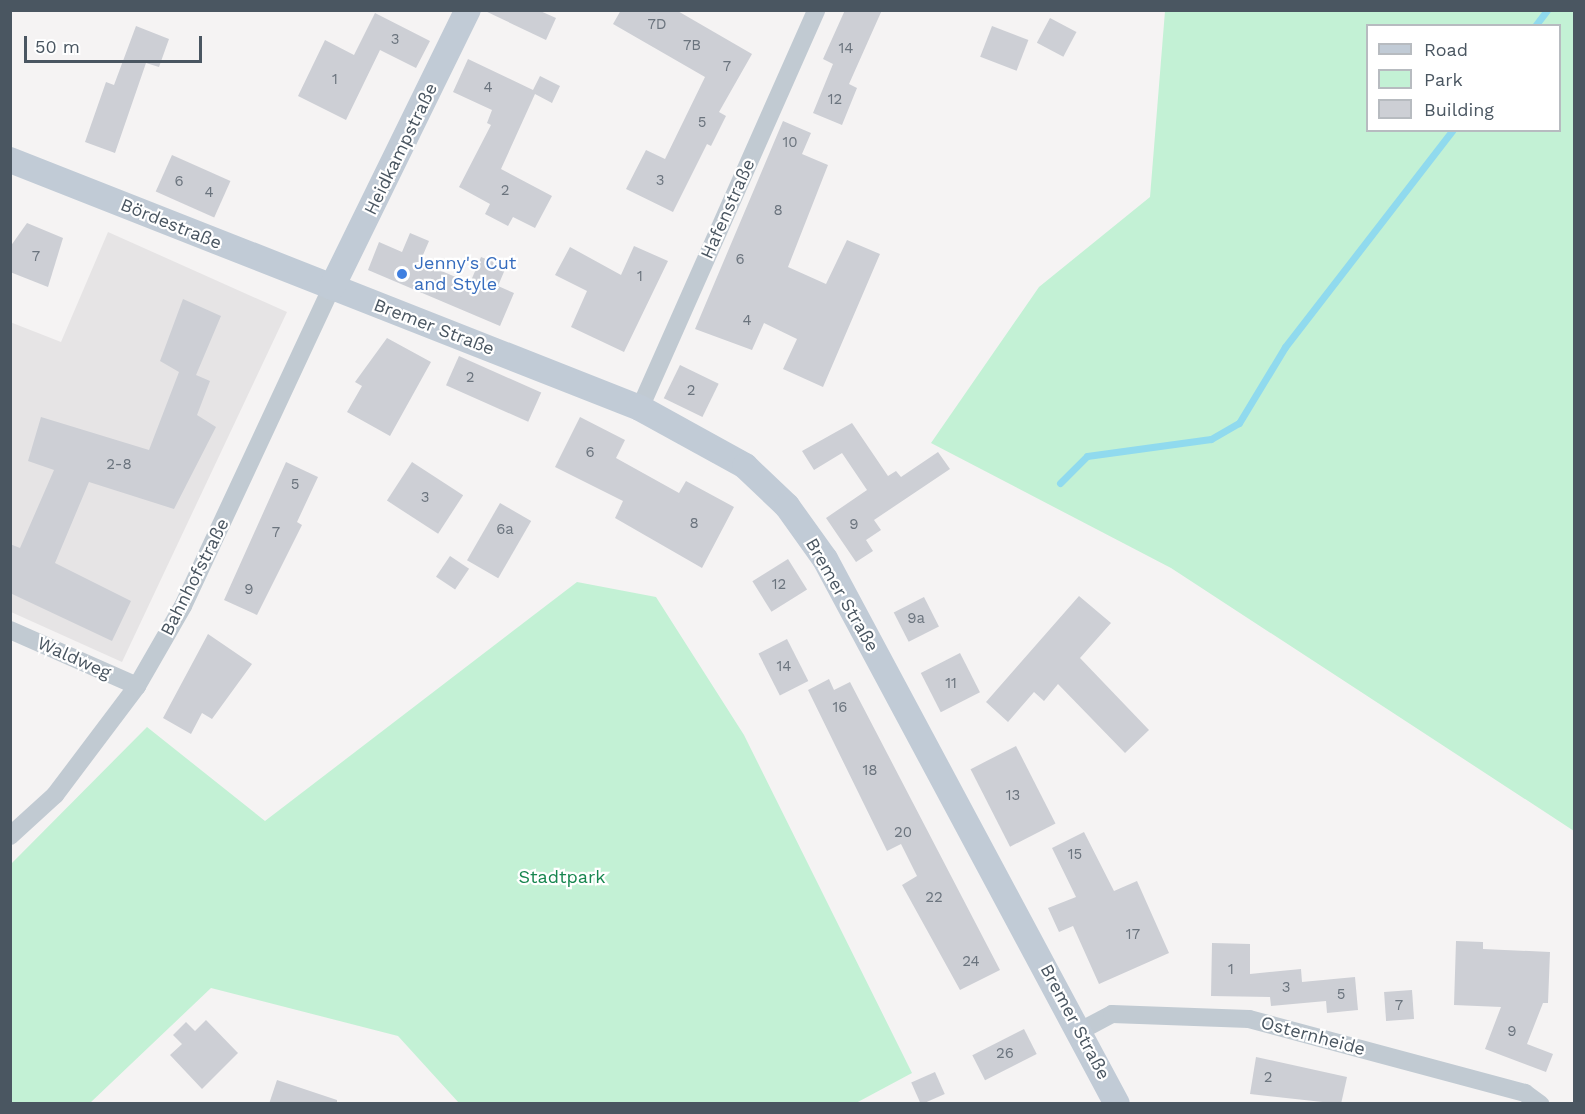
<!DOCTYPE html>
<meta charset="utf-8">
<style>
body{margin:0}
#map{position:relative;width:1585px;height:1114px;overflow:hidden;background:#f5f3f3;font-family:"Work Sans",sans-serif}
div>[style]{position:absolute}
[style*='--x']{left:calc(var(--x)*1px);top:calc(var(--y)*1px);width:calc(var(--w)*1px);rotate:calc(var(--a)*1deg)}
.education>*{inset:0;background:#e6e4e5}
.green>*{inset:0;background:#c3f1d5}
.stream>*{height:7px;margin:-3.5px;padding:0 3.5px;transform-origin:3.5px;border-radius:3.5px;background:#90daee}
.building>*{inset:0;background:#cdcfd5;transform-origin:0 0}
.street>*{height:18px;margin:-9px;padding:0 9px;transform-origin:9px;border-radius:9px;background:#c1cad2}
.secondary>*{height:26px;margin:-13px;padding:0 13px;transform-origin:13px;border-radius:13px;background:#c1cbd6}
.dots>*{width:16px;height:16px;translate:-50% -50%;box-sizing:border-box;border:3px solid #fff;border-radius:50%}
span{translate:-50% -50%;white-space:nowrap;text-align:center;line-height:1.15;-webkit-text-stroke:4.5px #fff;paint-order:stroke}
.number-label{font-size:15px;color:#6b747e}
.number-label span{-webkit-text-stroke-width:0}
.street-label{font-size:18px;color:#4a5661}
.shop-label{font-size:18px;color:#366cbe}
.left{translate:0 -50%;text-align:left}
.park-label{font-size:18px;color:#17864f}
.frame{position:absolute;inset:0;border:12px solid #4a5661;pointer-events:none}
.legend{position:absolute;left:1366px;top:24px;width:195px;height:108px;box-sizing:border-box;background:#fff;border:2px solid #b7bbc0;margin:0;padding:8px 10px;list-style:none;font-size:18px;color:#4a5661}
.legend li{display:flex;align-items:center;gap:12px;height:30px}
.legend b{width:30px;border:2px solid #b7bbc0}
.scale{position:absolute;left:24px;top:36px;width:178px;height:27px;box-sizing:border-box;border:3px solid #4a5661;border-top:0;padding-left:8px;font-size:18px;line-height:21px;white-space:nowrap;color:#4a5661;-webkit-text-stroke:4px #fff;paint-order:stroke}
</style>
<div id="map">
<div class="education">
<div style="clip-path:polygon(108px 232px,287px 312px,122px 662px,11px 612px,10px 322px,61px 342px)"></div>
</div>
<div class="green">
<div style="clip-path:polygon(evenodd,1165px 11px,1574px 11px,1574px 831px,1171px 568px,931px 443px,1039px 287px,1150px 197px,1165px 11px,1368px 26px,1560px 26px,1560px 130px,1368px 130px,1368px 26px)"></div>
<div style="clip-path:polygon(577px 582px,656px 597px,744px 735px,912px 1073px,856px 1103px,459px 1103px,398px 1036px,211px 988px,90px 1103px,11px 1103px,11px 864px,147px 727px,265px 821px)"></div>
</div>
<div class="stream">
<div style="--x:1535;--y:26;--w:20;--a:-53"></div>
<div style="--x:1060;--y:483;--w:38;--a:-45"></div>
<div style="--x:1087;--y:456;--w:125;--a:-7.8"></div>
<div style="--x:1211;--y:439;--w:32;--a:-30"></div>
<div style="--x:1239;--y:423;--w:89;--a:-58.8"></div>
<div style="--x:1285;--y:347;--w:274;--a:-52.3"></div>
</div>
<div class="building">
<div style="clip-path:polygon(483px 10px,538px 10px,556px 18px,546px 40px)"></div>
<div style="clip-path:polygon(621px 10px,676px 10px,752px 54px,719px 112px,726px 116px,711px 146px,707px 144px,673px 212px,626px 189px,646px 150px,665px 159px,705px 77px,613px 24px)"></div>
<div style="clip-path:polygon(845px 10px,882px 10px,849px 84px,857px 88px,842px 125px,813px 113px,833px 64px,823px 59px)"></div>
<div style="clip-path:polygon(375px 13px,430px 41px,416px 68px,380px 50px,346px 120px,298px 96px,325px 40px,354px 55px)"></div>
<div style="left:1050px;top:18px;width:30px;height:28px;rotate:28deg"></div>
<div style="clip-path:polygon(136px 26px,169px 39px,159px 67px,146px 63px,115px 153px,85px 142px,106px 82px,114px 85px)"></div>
<div style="left:992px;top:26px;width:39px;height:33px;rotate:21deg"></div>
<div style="clip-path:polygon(468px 59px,533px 90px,540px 76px,560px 86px,552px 103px,535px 94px,501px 169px,552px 196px,535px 228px,513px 217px,508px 226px,485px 214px,490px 204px,459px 187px,491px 125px,487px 123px,492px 110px,453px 92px)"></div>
<div style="clip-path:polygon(783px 121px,811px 133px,802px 154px,828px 165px,788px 267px,826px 284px,847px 240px,880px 254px,823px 387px,783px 369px,797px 339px,764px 323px,752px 350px,695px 329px)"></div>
<div style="left:172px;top:155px;width:64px;height:40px;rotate:24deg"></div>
<div style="clip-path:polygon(27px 223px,63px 238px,48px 287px,10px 272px,10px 247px)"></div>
<div style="clip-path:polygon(410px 233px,429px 241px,420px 262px,470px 283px,481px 257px,506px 267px,498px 286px,514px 293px,500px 326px,368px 270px,379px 242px,402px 252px)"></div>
<div style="clip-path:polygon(634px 246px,668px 261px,624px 352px,571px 327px,587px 291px,555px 275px,570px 247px,621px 275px)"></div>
<div style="clip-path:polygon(183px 299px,221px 316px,196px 375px,210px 381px,197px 415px,216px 427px,174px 509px,89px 482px,55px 563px,131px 601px,112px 641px,10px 593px,10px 544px,20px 548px,54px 470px,28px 461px,41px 417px,149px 450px,179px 372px,160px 361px)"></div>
<div style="clip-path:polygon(387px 338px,431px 362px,390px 436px,347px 412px,362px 386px,355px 382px)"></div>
<div style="left:459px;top:356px;width:90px;height:32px;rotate:24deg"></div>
<div style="left:680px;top:365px;width:43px;height:37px;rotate:26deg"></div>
<div style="clip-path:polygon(580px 417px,625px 440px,616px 458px,679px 493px,686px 481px,734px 507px,702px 568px,615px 518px,623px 501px,555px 467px)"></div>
<div style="clip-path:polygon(852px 423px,888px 476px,896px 471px,901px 477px,938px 452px,950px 469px,874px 520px,881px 530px,866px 540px,873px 551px,856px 562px,826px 518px,867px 490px,842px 453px,814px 470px,802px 451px)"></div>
<div style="clip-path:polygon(286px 462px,318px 477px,297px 522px,302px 525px,257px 615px,224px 600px)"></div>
<div style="left:412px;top:462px;width:61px;height:46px;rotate:33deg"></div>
<div style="left:500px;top:503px;width:36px;height:66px;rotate:30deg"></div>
<div style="left:450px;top:556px;width:23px;height:25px;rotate:34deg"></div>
<div style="left:788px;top:559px;width:36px;height:42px;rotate:58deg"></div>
<div style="clip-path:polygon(1079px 596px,1111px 623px,1080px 658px,1149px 730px,1125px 753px,1058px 684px,1044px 701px,1034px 692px,1008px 722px,986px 702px)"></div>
<div style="left:924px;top:597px;width:33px;height:34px;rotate:63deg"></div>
<div style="clip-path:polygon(208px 634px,252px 664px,212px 719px,202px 713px,191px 734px,163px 718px)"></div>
<div style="left:787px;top:639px;width:47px;height:32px;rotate:63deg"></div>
<div style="left:960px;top:653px;width:44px;height:44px;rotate:63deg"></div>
<div style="clip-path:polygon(829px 679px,834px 690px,850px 682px,1000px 970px,960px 990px,902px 885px,917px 876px,901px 844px,887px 851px,808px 690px)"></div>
<div style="left:1016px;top:746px;width:87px;height:51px;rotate:63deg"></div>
<div style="clip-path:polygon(1084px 832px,1114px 891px,1137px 881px,1169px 953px,1099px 984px,1073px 926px,1059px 932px,1048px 908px,1076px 897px,1052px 848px)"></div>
<div style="clip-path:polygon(1456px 941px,1483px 942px,1483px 949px,1550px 952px,1548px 1003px,1543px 1003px,1527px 1044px,1553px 1054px,1546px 1072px,1485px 1049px,1501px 1007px,1454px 1005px)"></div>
<div style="clip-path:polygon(1212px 943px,1250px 944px,1250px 974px,1301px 969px,1302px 982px,1355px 977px,1358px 1010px,1327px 1013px,1326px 1001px,1271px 1006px,1270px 997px,1211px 996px)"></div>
<div style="left:1412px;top:990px;width:29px;height:28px;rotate:86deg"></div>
<div style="clip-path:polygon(206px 1020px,238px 1053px,202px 1089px,170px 1055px,182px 1044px,173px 1035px,186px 1022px,195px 1031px)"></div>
<div style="left:1024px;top:1029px;width:28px;height:58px;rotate:63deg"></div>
<div style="clip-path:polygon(1256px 1057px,1347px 1077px,1341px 1104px,1250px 1094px)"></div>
<div style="left:935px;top:1072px;width:24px;height:26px;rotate:66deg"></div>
<div style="clip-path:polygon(277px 1080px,337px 1100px,337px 1104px,269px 1104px)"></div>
</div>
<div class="street">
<div style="--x:640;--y:408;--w:435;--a:-66.1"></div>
<div style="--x:10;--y:630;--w:139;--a:23.8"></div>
<div style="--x:10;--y:836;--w:61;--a:-42.3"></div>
<div style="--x:55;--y:795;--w:136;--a:-53"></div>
<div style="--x:137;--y:686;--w:92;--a:-60.1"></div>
<div style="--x:183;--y:606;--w:352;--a:-65"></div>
<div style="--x:1080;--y:1031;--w:36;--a:-28"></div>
<div style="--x:1112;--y:1014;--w:137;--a:2.1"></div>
<div style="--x:1249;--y:1019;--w:286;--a:15"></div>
<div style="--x:1525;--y:1093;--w:19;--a:36"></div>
</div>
<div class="secondary">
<div style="--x:10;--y:160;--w:677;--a:21.49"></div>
<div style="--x:640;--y:408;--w:120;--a:28.9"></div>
<div style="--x:745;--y:466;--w:58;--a:43.6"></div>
<div style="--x:787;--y:506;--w:65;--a:54.4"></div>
<div style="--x:825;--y:559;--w:618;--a:61.82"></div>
<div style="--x:332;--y:287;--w:309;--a:-63.9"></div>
</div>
<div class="dots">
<div style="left:402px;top:274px;background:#3f7fe0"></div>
</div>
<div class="number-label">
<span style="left:657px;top:25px">7D</span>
<span style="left:395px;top:40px">3</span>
<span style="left:692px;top:46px">7B</span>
<span style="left:846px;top:49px">14</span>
<span style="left:727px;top:67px">7</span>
<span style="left:335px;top:80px">1</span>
<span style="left:488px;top:88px">4</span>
<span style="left:835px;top:100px">12</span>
<span style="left:702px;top:123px">5</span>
<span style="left:790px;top:143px">10</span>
<span style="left:660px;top:181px">3</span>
<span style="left:179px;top:182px">6</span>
<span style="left:505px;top:191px">2</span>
<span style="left:209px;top:193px">4</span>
<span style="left:778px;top:211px">8</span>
<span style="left:36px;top:257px">7</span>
<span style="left:740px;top:260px">6</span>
<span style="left:640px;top:277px">1</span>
<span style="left:747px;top:321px">4</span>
<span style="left:470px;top:378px">2</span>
<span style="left:691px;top:391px">2</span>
<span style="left:590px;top:453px">6</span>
<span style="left:119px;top:465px">2-8</span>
<span style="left:295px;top:485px">5</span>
<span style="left:425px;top:498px">3</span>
<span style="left:694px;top:524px">8</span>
<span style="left:854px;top:525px">9</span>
<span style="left:505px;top:530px">6a</span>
<span style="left:276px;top:533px">7</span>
<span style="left:779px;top:585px">12</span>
<span style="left:249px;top:590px">9</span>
<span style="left:916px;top:619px">9a</span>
<span style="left:784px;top:667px">14</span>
<span style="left:951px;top:684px">11</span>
<span style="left:840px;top:708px">16</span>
<span style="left:870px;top:771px">18</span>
<span style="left:1013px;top:796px">13</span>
<span style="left:903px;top:833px">20</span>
<span style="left:1075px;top:855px">15</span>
<span style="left:934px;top:898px">22</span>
<span style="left:1133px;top:935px">17</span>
<span style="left:971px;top:962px">24</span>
<span style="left:1231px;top:970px">1</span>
<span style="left:1286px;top:988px">3</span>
<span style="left:1341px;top:995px">5</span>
<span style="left:1399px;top:1006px">7</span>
<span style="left:1512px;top:1032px">9</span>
<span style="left:1005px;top:1054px">26</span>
<span style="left:1268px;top:1078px">2</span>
</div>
<div class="street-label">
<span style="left:401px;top:149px;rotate:-64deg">Heidkampstraße</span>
<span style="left:728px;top:209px;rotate:-66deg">Hafenstraße</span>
<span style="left:171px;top:224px;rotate:22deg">Bördestraße</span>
<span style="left:434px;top:327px;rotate:21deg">Bremer Straße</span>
<span style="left:195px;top:577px;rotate:-63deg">Bahnhofstraße</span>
<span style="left:842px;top:595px;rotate:60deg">Bremer Straße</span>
<span style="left:74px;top:658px;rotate:24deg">Waldweg</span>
<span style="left:1075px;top:1022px;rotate:62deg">Bremer Straße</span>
<span style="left:1313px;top:1036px;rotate:15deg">Osternheide</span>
</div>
<div class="shop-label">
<span class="left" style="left:414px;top:274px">Jenny's Cut<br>and Style</span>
</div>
<div class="park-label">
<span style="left:562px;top:877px">Stadtpark</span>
</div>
<div class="frame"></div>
<ul class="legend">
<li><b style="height:8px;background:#c1cbd6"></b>Road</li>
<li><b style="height:16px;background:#c3f1d5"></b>Park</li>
<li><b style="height:16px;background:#cdcfd5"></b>Building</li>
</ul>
<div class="scale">50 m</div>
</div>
